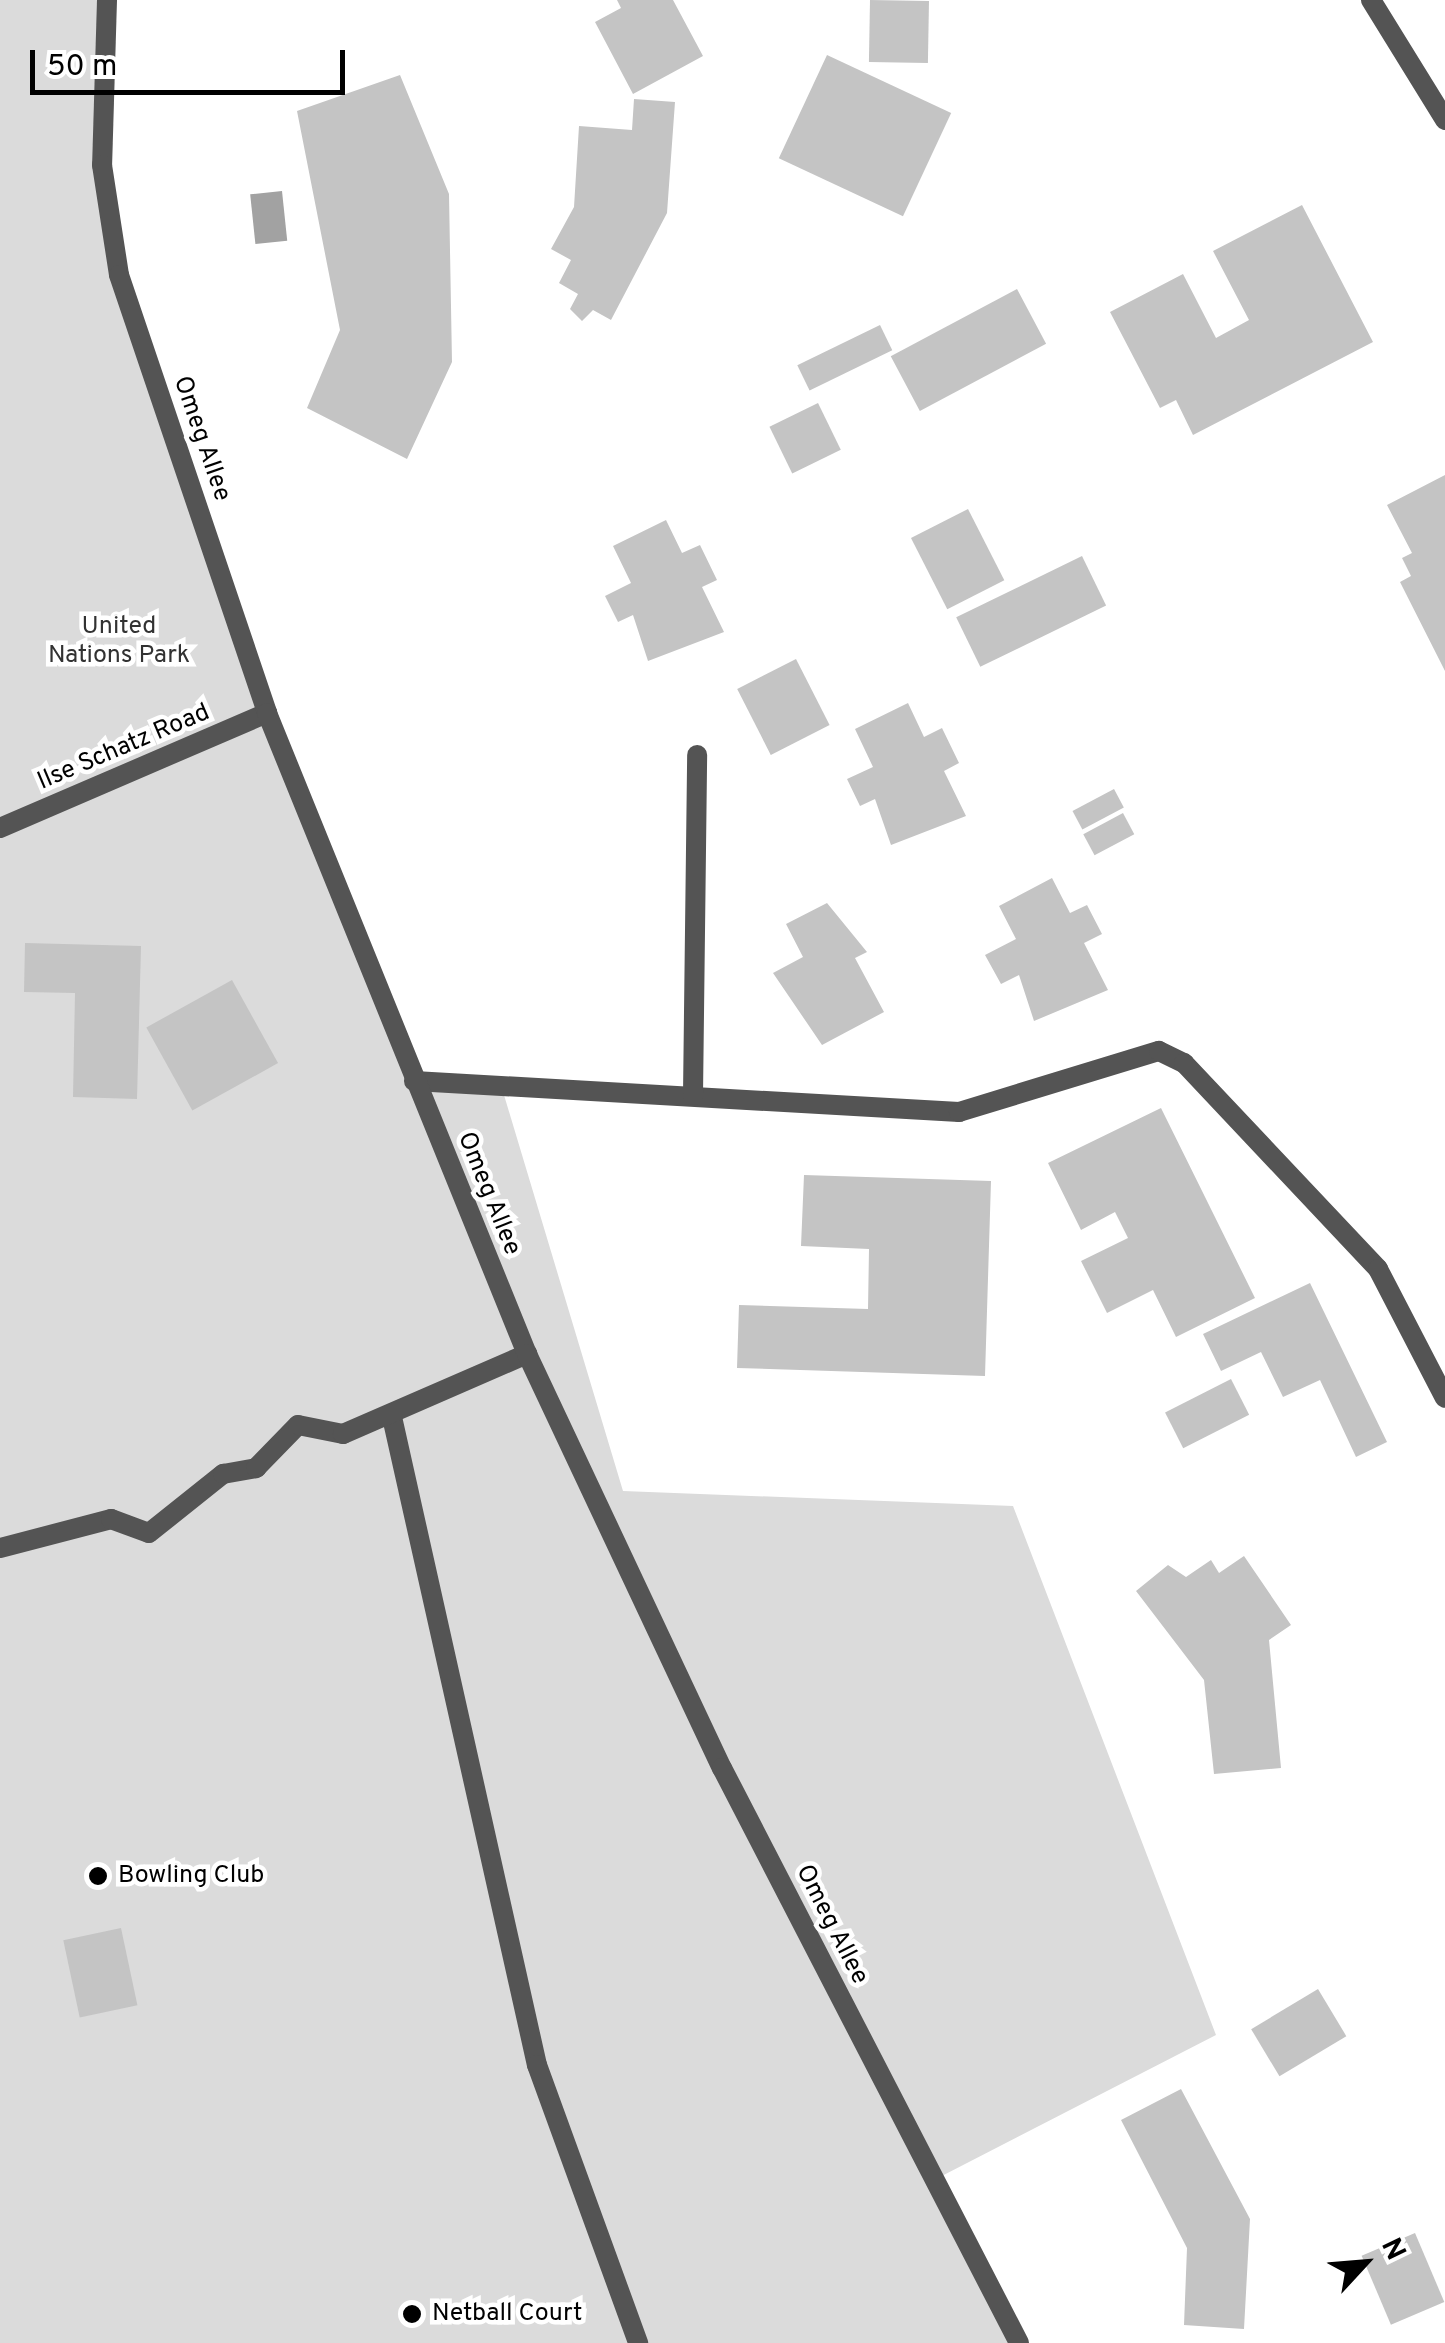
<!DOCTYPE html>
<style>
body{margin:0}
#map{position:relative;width:1445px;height:2343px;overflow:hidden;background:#fff;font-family:Overpass,sans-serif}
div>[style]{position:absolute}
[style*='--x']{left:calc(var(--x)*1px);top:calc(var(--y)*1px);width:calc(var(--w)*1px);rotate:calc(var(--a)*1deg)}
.green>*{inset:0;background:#dbdbdb}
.water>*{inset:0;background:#a2a2a2;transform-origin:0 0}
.building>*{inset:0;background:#c4c4c4;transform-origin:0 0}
.service>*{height:20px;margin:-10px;padding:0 10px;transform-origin:10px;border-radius:10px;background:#545454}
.minor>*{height:20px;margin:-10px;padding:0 10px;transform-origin:10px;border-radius:10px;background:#545454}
.dots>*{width:28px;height:28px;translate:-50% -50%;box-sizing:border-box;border:5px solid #fff;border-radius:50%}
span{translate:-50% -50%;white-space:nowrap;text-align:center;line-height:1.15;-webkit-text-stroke:9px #fff;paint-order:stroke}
.street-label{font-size:25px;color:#000}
.park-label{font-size:25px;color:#323232}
.poi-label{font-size:25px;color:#000}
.left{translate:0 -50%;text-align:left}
.north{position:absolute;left:1315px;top:2213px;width:100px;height:100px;-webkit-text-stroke:8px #fff;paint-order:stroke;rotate:64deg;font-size:28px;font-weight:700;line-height:40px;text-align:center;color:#000}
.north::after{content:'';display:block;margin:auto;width:35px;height:45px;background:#000;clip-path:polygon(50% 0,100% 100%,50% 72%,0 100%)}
.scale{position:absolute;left:30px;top:50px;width:315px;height:45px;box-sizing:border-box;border:5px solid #000;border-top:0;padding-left:12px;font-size:30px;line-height:35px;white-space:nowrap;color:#000;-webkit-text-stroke:8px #fff;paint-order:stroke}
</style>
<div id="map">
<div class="green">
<div style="clip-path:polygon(0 0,112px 0,105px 206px,267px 713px,414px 1081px,501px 1085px,623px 1491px,1013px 1506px,1216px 2035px,934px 2180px,1019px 2343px,0 2343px)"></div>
</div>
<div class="water">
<div style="left:282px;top:191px;width:50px;height:32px;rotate:84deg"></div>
</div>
<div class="building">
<div style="clip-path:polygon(617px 0,673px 0,703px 56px,633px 94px,595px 22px,621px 8px)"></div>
<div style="left:870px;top:0;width:59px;height:62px;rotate:1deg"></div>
<div style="left:827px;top:55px;width:137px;height:114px;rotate:25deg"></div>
<div style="clip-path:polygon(400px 75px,449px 194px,452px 362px,407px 459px,307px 408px,340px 330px,297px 111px)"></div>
<div style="clip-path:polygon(634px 99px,675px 102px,667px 213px,611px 320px,593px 310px,582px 321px,570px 309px,578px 294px,559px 283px,571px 260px,551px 249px,574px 207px,579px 126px,632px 130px)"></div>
<div style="clip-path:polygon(1302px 205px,1373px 342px,1193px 435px,1176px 400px,1160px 408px,1110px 312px,1183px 274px,1216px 338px,1249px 320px,1213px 251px)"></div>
<div style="left:1017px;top:289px;width:62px;height:143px;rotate:62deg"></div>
<div style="left:880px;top:325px;width:28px;height:92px;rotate:64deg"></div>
<div style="left:818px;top:403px;width:52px;height:54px;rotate:64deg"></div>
<div style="clip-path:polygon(1445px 475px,1445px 671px,1400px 582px,1411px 576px,1402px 558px,1412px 553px,1387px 505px)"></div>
<div style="left:968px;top:509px;width:80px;height:64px;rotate:63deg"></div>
<div style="clip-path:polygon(666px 520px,682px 553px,700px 545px,717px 580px,702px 587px,724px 632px,648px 661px,633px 615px,618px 622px,605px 596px,631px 583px,613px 546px)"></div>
<div style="left:1082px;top:556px;width:55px;height:140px;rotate:64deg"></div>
<div style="left:796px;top:659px;width:74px;height:66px;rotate:63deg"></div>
<div style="clip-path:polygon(908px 703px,924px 737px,942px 728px,959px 763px,944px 771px,966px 816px,891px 845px,875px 799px,860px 806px,847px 779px,873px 767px,855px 729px)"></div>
<div style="left:1114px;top:789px;width:21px;height:47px;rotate:62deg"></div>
<div style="left:1123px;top:813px;width:24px;height:45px;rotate:62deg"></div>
<div style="clip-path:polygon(1052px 878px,1070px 913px,1087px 905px,1102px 934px,1084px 943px,1108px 990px,1034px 1021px,1019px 975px,1001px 984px,985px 955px,1016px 939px,999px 906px)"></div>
<div style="clip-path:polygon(827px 903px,867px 952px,855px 958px,884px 1012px,822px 1045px,773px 973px,803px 957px,786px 924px)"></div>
<div style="clip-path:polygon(25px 943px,141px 946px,137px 1099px,73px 1097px,75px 993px,24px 992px)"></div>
<div style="left:232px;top:980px;width:95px;height:98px;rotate:61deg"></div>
<div style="clip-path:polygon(1161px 1108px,1255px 1298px,1176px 1337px,1153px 1290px,1107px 1313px,1081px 1261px,1128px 1238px,1115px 1212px,1081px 1230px,1048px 1163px)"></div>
<div style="clip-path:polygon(804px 1175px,991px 1181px,985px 1376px,737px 1368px,739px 1305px,868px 1309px,869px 1249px,801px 1246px)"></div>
<div style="clip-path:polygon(1310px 1283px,1387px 1442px,1356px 1457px,1320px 1380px,1283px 1397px,1261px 1352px,1221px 1371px,1203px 1334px)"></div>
<div style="left:1231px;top:1379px;width:40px;height:74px;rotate:63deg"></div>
<div style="clip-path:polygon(1244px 1556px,1291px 1625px,1269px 1640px,1281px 1768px,1214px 1774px,1204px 1680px,1136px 1591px,1168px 1565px,1186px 1577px,1211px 1560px,1219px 1573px)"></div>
<div style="left:121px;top:1928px;width:79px;height:59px;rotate:78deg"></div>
<div style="left:1318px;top:1989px;width:55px;height:78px;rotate:59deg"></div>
<div style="clip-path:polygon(1181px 2089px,1250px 2219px,1244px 2329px,1184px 2325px,1187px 2248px,1121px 2120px)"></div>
<div style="left:1415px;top:2233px;width:75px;height:58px;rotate:67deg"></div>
</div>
<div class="service">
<div style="--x:1371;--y:0;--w:141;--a:58.3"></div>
<div style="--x:0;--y:828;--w:291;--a:-23.3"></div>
<div style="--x:414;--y:1081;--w:546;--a:3.26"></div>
<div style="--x:959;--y:1112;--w:209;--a:-17"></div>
<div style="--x:1159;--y:1051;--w:28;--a:26"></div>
<div style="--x:1184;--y:1063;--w:283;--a:46.7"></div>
<div style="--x:1378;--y:1269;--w:145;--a:62.6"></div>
<div style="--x:693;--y:1095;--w:340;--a:-89.3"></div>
<div style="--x:392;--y:1417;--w:664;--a:77.39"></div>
<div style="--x:537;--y:2065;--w:296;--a:70"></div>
<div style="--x:0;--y:1548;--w:115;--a:-14.6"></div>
<div style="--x:111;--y:1519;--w:40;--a:20.2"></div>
<div style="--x:149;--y:1533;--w:95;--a:-38.6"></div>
<div style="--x:223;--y:1474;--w:34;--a:-10"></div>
<div style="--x:256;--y:1468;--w:60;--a:-45.7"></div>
<div style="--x:298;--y:1425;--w:46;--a:11.3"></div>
<div style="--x:343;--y:1434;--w:201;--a:-23.5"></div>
</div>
<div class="minor">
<div style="--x:107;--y:0;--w:165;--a:91.7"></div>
<div style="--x:102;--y:165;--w:111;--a:81.2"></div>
<div style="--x:119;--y:275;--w:462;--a:71.3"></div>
<div style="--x:267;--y:713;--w:692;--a:67.92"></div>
<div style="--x:527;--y:1354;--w:458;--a:64.8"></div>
<div style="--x:722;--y:1768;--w:647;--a:62.68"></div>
</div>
<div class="dots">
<div style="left:98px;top:1876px;background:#000"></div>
<div style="left:412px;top:2314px;background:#000"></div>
</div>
<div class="street-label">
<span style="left:201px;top:439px;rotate:71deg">Omeg Allee</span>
<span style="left:124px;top:748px;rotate:-23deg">Ilse Schatz Road</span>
<span style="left:488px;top:1194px;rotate:68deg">Omeg Allee</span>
<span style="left:831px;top:1925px;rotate:63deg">Omeg Allee</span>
</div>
<div class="park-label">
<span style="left:119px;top:642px">United<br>Nations Park</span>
</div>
<div class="poi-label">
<span class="left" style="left:118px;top:1876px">Bowling Club</span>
<span class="left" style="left:432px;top:2314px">Netball Court</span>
</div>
<div class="north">N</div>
<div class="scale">50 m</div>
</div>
